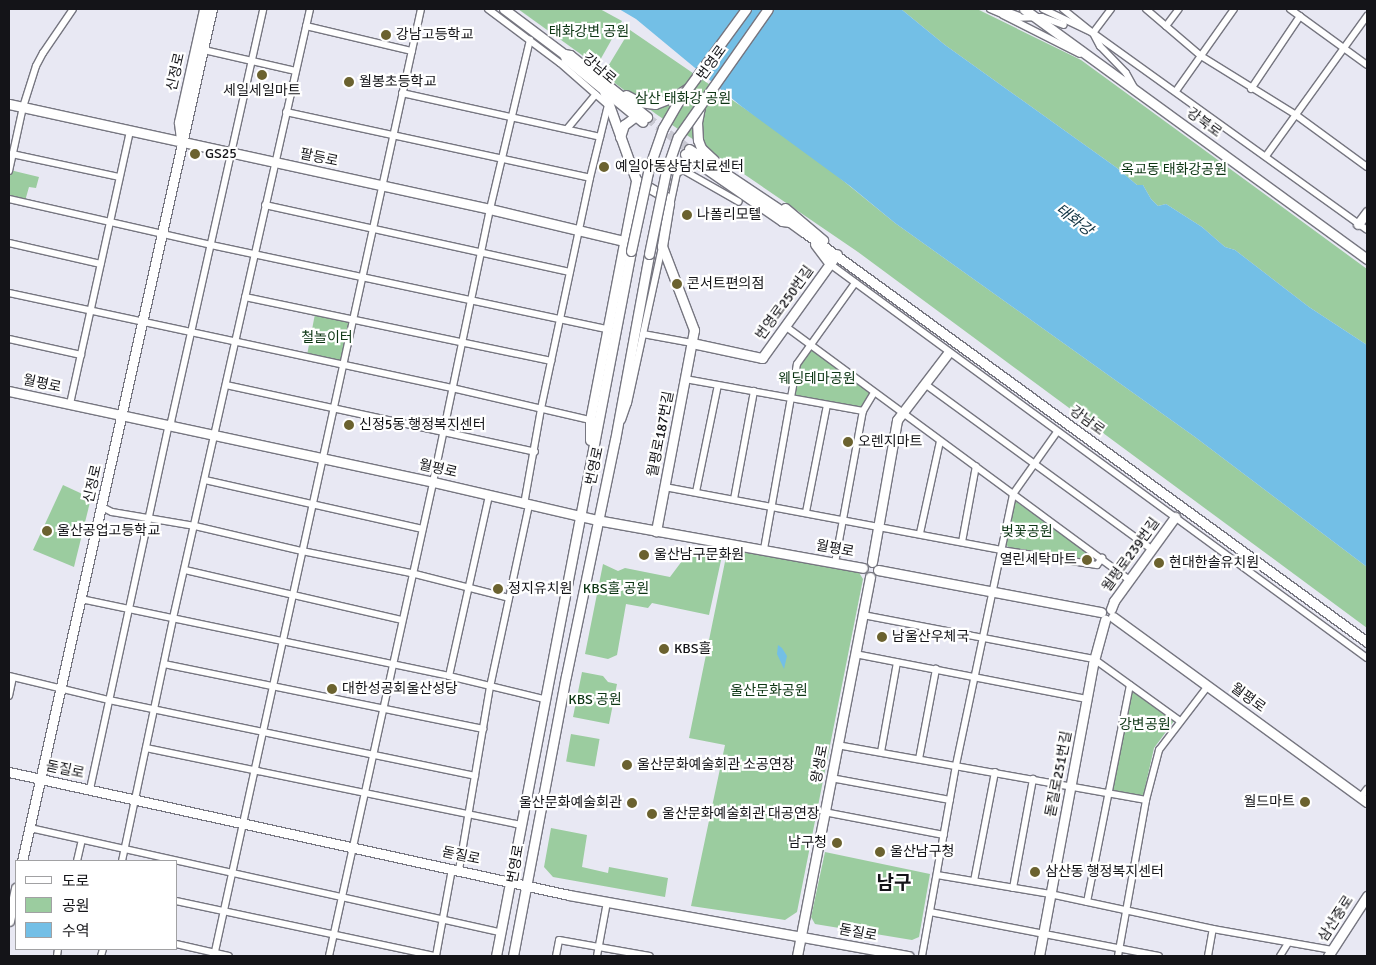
<!DOCTYPE html>
<meta charset="utf-8">
<style>
body{margin:0}
#map{position:relative;width:1376px;height:965px;overflow:hidden;background:#e8e8f3;font-family:Signika,"Noto Sans KR",sans-serif}
div>[style]{position:absolute}
[style*='--x']{left:calc(var(--x)*1px);top:calc(var(--y)*1px);width:calc(var(--w)*1px);rotate:calc(var(--a)*1deg)}
.green>*{inset:0;background:#9bcc9f;transform-origin:0 0}
.water>*{inset:0;background:#73bfe6}
.secondary-tunnel>*{height:9px;margin-top:-4.5px;transform-origin:0;background:repeating-linear-gradient(90deg,#c8c8d2 0 9px,transparent 0 13.5px)}
.roads{filter:drop-shadow(1px 0 #767680) drop-shadow(-1px 0 #767680) drop-shadow(0 1px #767680) drop-shadow(0 -1px #767680)}
.street>*{height:6px;margin:-3px;padding:0 3px;transform-origin:3px;border-radius:3px;background:#fff}
.secondary>*{height:9px;margin:-4.5px;padding:0 4.5px;transform-origin:4.5px;border-radius:4.5px;background:#fff}
.bridges{filter:drop-shadow(1px 0 #767680) drop-shadow(-1px 0 #767680) drop-shadow(0 1px #767680) drop-shadow(0 -1px #767680)}
.secondary-bridge>*{height:9px;margin:-4.5px;padding:0 4.5px;transform-origin:4.5px;border-radius:4.5px;background:#fff}
.dots>*{width:14px;height:14px;translate:-50% -50%;box-sizing:border-box;border:2px solid #fff;border-radius:50%}
span{translate:-50% -50%;white-space:nowrap;text-align:center;line-height:1.15;-webkit-text-stroke:4.5px #fff;paint-order:stroke}
.park-label{font-size:14px;color:#0d3614}
.poi-label{font-size:14px;color:#141418}
.left{translate:0 -50%;text-align:left}
.right{translate:-100% -50%;text-align:right}
.street-label{font-size:14px;color:#141418}
.water-label{font-size:15px;color:#0e3141;font-style:italic}
.district-label{font-size:19px;color:#141418;font-weight:700}
.frame{position:absolute;inset:0;border:10px solid #141418;pointer-events:none}
.legend{position:absolute;left:15px;top:860px;width:162px;height:90px;box-sizing:border-box;background:#fff;border:1px solid #a1a1a3;margin:0;padding:6px 9px;list-style:none;font-size:15px;color:#141418}
.legend li{display:flex;align-items:center;gap:10px;height:25px}
.legend b{width:25px;border:1px solid #a1a1a3}
</style>
<div id="map">
<div class="green">
<div style="clip-path:polygon(518px 9px,600px 9px,622px 21px,599px 62px,593px 63px)"></div>
<div style="clip-path:polygon(901px 9px,977px 9px,1081px 60px,1367px 269px,1367px 345px,1309px 307px,1235px 250px,1225px 247px,1202px 227px,1166px 204px,1158px 206px,1151px 199px,1143px 185px,1137px 185px,1117px 168px,945px 45px)"></div>
<div style="clip-path:polygon(630px 30px,808px 152px,895px 223px,1195px 437px,1367px 567px,1367px 628px,858px 252px,656px 114px,608px 78px,607px 68px)"></div>
<div style="clip-path:polygon(10px 170px,39px 177px,36px 188px,29px 187px,25px 201px,9px 198px)"></div>
<div style="left:315px;top:314px;width:36px;height:41px;rotate:11deg"></div>
<div style="clip-path:polygon(810px 345px,874px 393px,863px 411px,790px 398px,797px 364px)"></div>
<div style="clip-path:polygon(63px 485px,91px 498px,74px 567px,33px 550px)"></div>
<div style="clip-path:polygon(1015px 501px,1092px 555px,1090px 560px,1009px 548px,1006px 544px)"></div>
<div style="clip-path:polygon(728px 547px,858px 571px,863px 579px,797px 912px,785px 920px,691px 906px,725px 745px,689px 738px)"></div>
<div style="clip-path:polygon(691px 549px,722px 556px,709px 615px,652px 603px,648px 608px,626px 604px,617px 655px,608px 659px,585px 654px,603px 564px,618px 571px,625px 568px,670px 577px)"></div>
<div style="clip-path:polygon(582px 672px,603px 676px,608px 682px,617px 684px,609px 724px,573px 717px)"></div>
<div style="clip-path:polygon(1132px 689px,1174px 721px,1154px 748px,1143px 797px,1111px 791px)"></div>
<div style="left:571px;top:734px;width:29px;height:28px;rotate:10deg"></div>
<div style="clip-path:polygon(551px 828px,587px 835px,582px 867px,608px 873px,609px 867px,668px 878px,665px 897px,553px 877px,544px 867px)"></div>
<div style="clip-path:polygon(825px 852px,930px 874px,919px 937px,912px 940px,815px 924px,811px 917px)"></div>
</div>
<div class="water">
<div style="clip-path:polygon(619px 9px,901px 9px,945px 45px,1117px 168px,1137px 185px,1143px 185px,1151px 199px,1158px 206px,1166px 204px,1202px 227px,1225px 247px,1235px 250px,1309px 307px,1367px 345px,1367px 567px,1195px 437px,895px 223px,850px 186px,741px 106px,636px 19px)"></div>
<div style="clip-path:polygon(778px 645px,782px 648px,787px 656px,784px 669px,777px 654px)"></div>
</div>
<div class="secondary-tunnel">
<div style="--x:647;--y:117;--w:53;--a:37.3"></div>
</div>
<div class="roads">
<div class="street">
<div style="--x:488;--y:9;--w:90;--a:36.9"></div>
<div style="--x:560;--y:63;--w:64;--a:41.2"></div>
<div style="--x:608;--y:105;--w:75;--a:103.9"></div>
<div style="--x:590;--y:178;--w:236;--a:102"></div>
<div style="--x:541;--y:409;--w:97;--a:100.1"></div>
<div style="--x:990;--y:9;--w:23;--a:23"></div>
<div style="--x:1011;--y:18;--w:31;--a:-2"></div>
<div style="--x:1042;--y:17;--w:23;--a:20"></div>
<div style="--x:1001;--y:9;--w:19;--a:21"></div>
<div style="--x:1043;--y:9;--w:55;--a:25.6"></div>
<div style="--x:1093;--y:33;--w:15;--a:62"></div>
<div style="--x:1100;--y:46;--w:37;--a:46"></div>
<div style="--x:1126;--y:73;--w:18;--a:61"></div>
<div style="--x:1063;--y:9;--w:38;--a:39"></div>
<div style="--x:1093;--y:33;--w:337;--a:35.7"></div>
<div style="--x:1146;--y:9;--w:72;--a:40.5"></div>
<div style="--x:1201;--y:56;--w:112;--a:31.8"></div>
<div style="--x:1296;--y:115;--w:88;--a:36.2"></div>
<div style="--x:1290;--y:9;--w:95;--a:36"></div>
<div style="--x:1003;--y:15;--w:86;--a:26.9"></div>
<div style="--x:306;--y:26;--w:109;--a:13.3"></div>
<div style="--x:1166;--y:26;--w:21;--a:-53"></div>
<div style="--x:1093;--y:33;--w:30;--a:-53"></div>
<div style="--x:204;--y:50;--w:94;--a:12.9"></div>
<div style="--x:1251;--y:89;--w:88;--a:-56.1"></div>
<div style="--x:1176;--y:91;--w:100;--a:-54.7"></div>
<div style="--x:402;--y:93;--w:203;--a:12.5"></div>
<div style="--x:286;--y:112;--w:311;--a:12.2"></div>
<div style="--x:567;--y:129;--w:45;--a:-50.4"></div>
<div style="--x:12;--y:154;--w:109;--a:12.1"></div>
<div style="--x:1266;--y:156;--w:173;--a:-54.2"></div>
<div style="--x:9;--y:171;--w:66;--a:-77.7"></div>
<div style="--x:23;--y:107;--w:43;--a:-72.4"></div>
<div style="--x:36;--y:66;--w:15;--a:-62"></div>
<div style="--x:43;--y:53;--w:53;--a:-55.7"></div>
<div style="--x:9;--y:199;--w:207;--a:12.8"></div>
<div style="--x:211;--y:245;--w:404;--a:12"></div>
<div style="--x:265;--y:205;--w:312;--a:12.4"></div>
<div style="--x:670;--y:206;--w:34;--a:-78"></div>
<div style="--x:677;--y:173;--w:7;--a:-27"></div>
<div style="--x:683;--y:170;--w:64;--a:29.7"></div>
<div style="--x:9;--y:243;--w:94;--a:12.9"></div>
<div style="--x:830;--y:264;--w:666;--a:36.27"></div>
<div style="--x:9;--y:293;--w:453;--a:12.1"></div>
<div style="--x:452;--y:388;--w:142;--a:13.1"></div>
<div style="--x:245;--y:297;--w:313;--a:11.8"></div>
<div style="--x:785;--y:326;--w:428;--a:36.4"></div>
<div style="--x:643;--y:334;--w:50;--a:10.4"></div>
<div style="--x:9;--y:339;--w:74;--a:12.5"></div>
<div style="--x:685;--y:379;--w:181;--a:10.2"></div>
<div style="--x:925;--y:384;--w:280;--a:36.1"></div>
<div style="--x:226;--y:385;--w:316;--a:12.2"></div>
<div style="--x:70;--y:404;--w:280;--a:-77.6"></div>
<div style="--x:622;--y:420;--w:18;--a:-71"></div>
<div style="--x:628;--y:403;--w:160;--a:-77.7"></div>
<div style="--x:205;--y:480;--w:223;--a:12.7"></div>
<div style="--x:665;--y:487;--w:342;--a:10.6"></div>
<div style="--x:1001;--y:550;--w:97;--a:8.9"></div>
<div style="--x:1097;--y:565;--w:9;--a:-54"></div>
<div style="--x:696;--y:492;--w:109;--a:-78.4"></div>
<div style="--x:734;--y:499;--w:110;--a:-79.5"></div>
<div style="--x:102;--y:507;--w:11;--a:27"></div>
<div style="--x:112;--y:512;--w:84;--a:9.6"></div>
<div style="--x:195;--y:526;--w:110;--a:13.2"></div>
<div style="--x:302;--y:551;--w:111;--a:11.4"></div>
<div style="--x:411;--y:573;--w:101;--a:14.3"></div>
<div style="--x:806;--y:512;--w:109;--a:-78.9"></div>
<div style="--x:920;--y:533;--w:94;--a:-77.7"></div>
<div style="--x:962;--y:542;--w:77;--a:-79.6"></div>
<div style="--x:764;--y:549;--w:188;--a:-79.9"></div>
<div style="--x:797;--y:364;--w:100;--a:-54.4"></div>
<div style="--x:835;--y:563;--w:155;--a:-79.6"></div>
<div style="--x:863;--y:411;--w:21;--a:-59"></div>
<div style="--x:185;--y:570;--w:222;--a:13"></div>
<div style="--x:81;--y:599;--w:376;--a:11.8"></div>
<div style="--x:449;--y:676;--w:98;--a:13.6"></div>
<div style="--x:863;--y:615;--w:235;--a:10.8"></div>
<div style="--x:1094;--y:659;--w:106;--a:35.8"></div>
<div style="--x:855;--y:654;--w:236;--a:11"></div>
<div style="--x:164;--y:664;--w:326;--a:11.5"></div>
<div style="--x:9;--y:676;--w:103;--a:13.5"></div>
<div style="--x:109;--y:700;--w:374;--a:11.7"></div>
<div style="--x:449;--y:676;--w:184;--a:-77.5"></div>
<div style="--x:9;--y:696;--w:19;--a:-78"></div>
<div style="--x:837;--y:745;--w:314;--a:10.1"></div>
<div style="--x:146;--y:748;--w:383;--a:11.6"></div>
<div style="--x:881;--y:752;--w:91;--a:-79.9"></div>
<div style="--x:919;--y:759;--w:92;--a:-79.3"></div>
<div style="--x:831;--y:778;--w:121;--a:10.5"></div>
<div style="--x:90;--y:789;--w:370;--a:-77.8"></div>
<div style="--x:168;--y:427;--w:6;--a:-59"></div>
<div style="--x:171;--y:422;--w:423;--a:-77.4"></div>
<div style="--x:1361;--y:797;--w:10;--a:-53"></div>
<div style="--x:824;--y:812;--w:122;--a:10.9"></div>
<div style="--x:30;--y:828;--w:482;--a:12.5"></div>
<div style="--x:77;--y:861;--w:22;--a:-77"></div>
<div style="--x:122;--y:861;--w:248;--a:-78.1"></div>
<div style="--x:173;--y:618;--w:624;--a:-77.32"></div>
<div style="--x:459;--y:870;--w:186;--a:-80.4"></div>
<div style="--x:490;--y:687;--w:186;--a:-77.9"></div>
<div style="--x:937;--y:875;--w:115;--a:9.5"></div>
<div style="--x:1050;--y:894;--w:167;--a:12.1"></div>
<div style="--x:1213;--y:929;--w:121;--a:10"></div>
<div style="--x:974;--y:881;--w:111;--a:-79.1"></div>
<div style="--x:1013;--y:888;--w:111;--a:-79.6"></div>
<div style="--x:176;--y:901;--w:264;--a:12"></div>
<div style="--x:1087;--y:902;--w:221;--a:-78.8"></div>
<div style="--x:930;--y:912;--w:233;--a:10.9"></div>
<div style="--x:176;--y:944;--w:54;--a:12.8"></div>
<div style="--x:57;--y:956;--w:7;--a:-82"></div>
<div style="--x:101;--y:956;--w:7;--a:-74"></div>
<div style="--x:214;--y:956;--w:969;--a:-77.67"></div>
<div style="--x:329;--y:956;--w:485;--a:-77.6"></div>
<div style="--x:433;--y:482;--w:279;--a:-78.2"></div>
<div style="--x:490;--y:209;--w:174;--a:-76.7"></div>
<div style="--x:436;--y:956;--w:88;--a:-79.6"></div>
<div style="--x:556;--y:956;--w:16;--a:-79"></div>
<div style="--x:559;--y:940;--w:92;--a:10"></div>
<div style="--x:597;--y:956;--w:55;--a:-79.5"></div>
<div style="--x:922;--y:956;--w:194;--a:-79.9"></div>
<div style="--x:956;--y:765;--w:277;--a:-78.1"></div>
<div style="--x:1013;--y:494;--w:76;--a:-54.6"></div>
<div style="--x:1118;--y:956;--w:158;--a:-79.8"></div>
<div style="--x:1146;--y:800;--w:52;--a:-75.4"></div>
<div style="--x:1159;--y:750;--w:81;--a:-52.6"></div>
<div style="--x:1208;--y:956;--w:27;--a:-80"></div>
<div style="--x:1280;--y:956;--w:15;--a:-58"></div>
</div>
<div class="secondary">
<div style="--x:504;--y:9;--w:75;--a:36.9"></div>
<div style="--x:564;--y:54;--w:6;--a:9"></div>
<div style="--x:570;--y:55;--w:99;--a:38.8"></div>
<div style="--x:1024;--y:9;--w:424;--a:36.1"></div>
<div style="--x:564;--y:54;--w:5;--a:68"></div>
<div style="--x:566;--y:59;--w:99;--a:39.3"></div>
<div style="--x:604;--y:91;--w:95;--a:70.2"></div>
<div style="--x:626;--y:95;--w:15;--a:28"></div>
<div style="--x:639;--y:102;--w:16;--a:7"></div>
<div style="--x:655;--y:104;--w:22;--a:-21"></div>
<div style="--x:676;--y:96;--w:14;--a:-34"></div>
<div style="--x:9;--y:104;--w:492;--a:12.3"></div>
<div style="--x:490;--y:209;--w:137;--a:13.5"></div>
<div style="--x:700;--y:107;--w:15;--a:101"></div>
<div style="--x:697;--y:122;--w:18;--a:87"></div>
<div style="--x:698;--y:140;--w:9;--a:69"></div>
<div style="--x:701;--y:148;--w:18;--a:43"></div>
<div style="--x:620;--y:137;--w:13;--a:-72"></div>
<div style="--x:624;--y:125;--w:15;--a:-37"></div>
<div style="--x:181;--y:139;--w:17;--a:-97"></div>
<div style="--x:179;--y:122;--w:116;--a:-77.5"></div>
<div style="--x:689;--y:149;--w:117;--a:33.8"></div>
<div style="--x:786;--y:214;--w:9;--a:63"></div>
<div style="--x:790;--y:222;--w:17;--a:36"></div>
<div style="--x:804;--y:232;--w:696;--a:36.06"></div>
<div style="--x:685;--y:154;--w:118;--a:34.6"></div>
<div style="--x:782;--y:221;--w:8;--a:7"></div>
<div style="--x:785;--y:208;--w:50;--a:40.1"></div>
<div style="--x:1358;--y:224;--w:15;--a:-53"></div>
<div style="--x:815;--y:244;--w:25;--a:53"></div>
<div style="--x:692;--y:343;--w:72;--a:12.1"></div>
<div style="--x:762;--y:358;--w:128;--a:-54.2"></div>
<div style="--x:9;--y:391;--w:434;--a:12.1"></div>
<div style="--x:433;--y:482;--w:168;--a:13"></div>
<div style="--x:597;--y:520;--w:270;--a:10.2"></div>
<div style="--x:590;--y:440;--w:20;--a:-90"></div>
<div style="--x:590;--y:420;--w:244;--a:-79.1"></div>
<div style="--x:636;--y:180;--w:34;--a:30"></div>
<div style="--x:666;--y:197;--w:7;--a:63"></div>
<div style="--x:669;--y:203;--w:44;--a:99.2"></div>
<div style="--x:662;--y:246;--w:90;--a:69.1"></div>
<div style="--x:694;--y:330;--w:205;--a:100.7"></div>
<div style="--x:872;--y:562;--w:144;--a:-80"></div>
<div style="--x:897;--y:420;--w:84;--a:-52.7"></div>
<div style="--x:878;--y:570;--w:227;--a:10.7"></div>
<div style="--x:1111;--y:609;--w:9;--a:-69"></div>
<div style="--x:1114;--y:601;--w:104;--a:-54"></div>
<div style="--x:1113;--y:617;--w:314;--a:36.1"></div>
<div style="--x:9;--y:772;--w:573;--a:12.39"></div>
<div style="--x:569;--y:895;--w:345;--a:10.2"></div>
<div style="--x:22;--y:861;--w:873;--a:-77.43"></div>
<div style="--x:9;--y:921;--w:34;--a:-78"></div>
<div style="--x:496;--y:956;--w:718;--a:-79.16"></div>
<div style="--x:513;--y:956;--w:285;--a:-79.3"></div>
<div style="--x:566;--y:676;--w:241;--a:-78.3"></div>
<div style="--x:615;--y:440;--w:189;--a:-79.6"></div>
<div style="--x:797;--y:956;--w:386;--a:-79.1"></div>
<div style="--x:1039;--y:956;--w:297;--a:-79.5"></div>
<div style="--x:1093;--y:664;--w:46;--a:-74.7"></div>
<div style="--x:1328;--y:956;--w:72;--a:-57"></div>
</div>
</div>
<div class="bridges">
<div class="secondary-bridge">
<div style="--x:631;--y:251;--w:85;--a:-77.8"></div>
<div style="--x:649;--y:168;--w:42;--a:-70.7"></div>
<div style="--x:663;--y:128;--w:30;--a:-60"></div>
<div style="--x:678;--y:102;--w:115;--a:-53.8"></div>
<div style="--x:649;--y:254;--w:85;--a:-78.4"></div>
<div style="--x:666;--y:171;--w:36;--a:-71"></div>
<div style="--x:678;--y:137;--w:156;--a:-54.9"></div>
</div>
</div>
<div class="dots">
<div style="left:386px;top:35px;background:#6b622f"></div>
<div style="left:262px;top:75px;background:#6b622f"></div>
<div style="left:349px;top:82px;background:#6b622f"></div>
<div style="left:195px;top:154px;background:#6b622f"></div>
<div style="left:604px;top:167px;background:#6b622f"></div>
<div style="left:687px;top:215px;background:#6b622f"></div>
<div style="left:677px;top:284px;background:#6b622f"></div>
<div style="left:349px;top:425px;background:#6b622f"></div>
<div style="left:848px;top:442px;background:#6b622f"></div>
<div style="left:47px;top:531px;background:#6b622f"></div>
<div style="left:644px;top:555px;background:#6b622f"></div>
<div style="left:1087px;top:560px;background:#6b622f"></div>
<div style="left:1159px;top:563px;background:#6b622f"></div>
<div style="left:498px;top:589px;background:#6b622f"></div>
<div style="left:882px;top:637px;background:#6b622f"></div>
<div style="left:664px;top:649px;background:#6b622f"></div>
<div style="left:332px;top:689px;background:#6b622f"></div>
<div style="left:627px;top:765px;background:#6b622f"></div>
<div style="left:1305px;top:802px;background:#6b622f"></div>
<div style="left:632px;top:803px;background:#6b622f"></div>
<div style="left:652px;top:814px;background:#6b622f"></div>
<div style="left:837px;top:843px;background:#6b622f"></div>
<div style="left:880px;top:852px;background:#6b622f"></div>
<div style="left:1035px;top:872px;background:#6b622f"></div>
</div>
<div class="park-label">
<span style="left:589px;top:32px">태화강변 공원</span>
<span style="left:683px;top:99px">삼산 태화강 공원</span>
<span style="left:1174px;top:170px">옥교동 태화강공원</span>
<span style="left:327px;top:338px">철놀이터</span>
<span style="left:817px;top:379px">웨딩테마공원</span>
<span style="left:1027px;top:532px">벚꽃공원</span>
<span style="left:616px;top:589px">KBS홀 공원</span>
<span style="left:769px;top:691px">울산문화공원</span>
<span style="left:595px;top:700px">KBS 공원</span>
<span style="left:1145px;top:725px">강변공원</span>
</div>
<div class="poi-label">
<span class="left" style="left:396px;top:35px">강남고등학교</span>
<span class="left" style="left:359px;top:82px">월봉초등학교</span>
<span style="left:262px;top:91px">세일세일마트</span>
<span class="left" style="left:205px;top:154px">GS25</span>
<span class="left" style="left:615px;top:167px">예일아동상담치료센터</span>
<span class="left" style="left:697px;top:215px">나폴리모텔</span>
<span class="left" style="left:687px;top:284px">콘서트편의점</span>
<span class="left" style="left:359px;top:425px">신정5동 행정복지센터</span>
<span class="left" style="left:858px;top:442px">오렌지마트</span>
<span class="left" style="left:57px;top:531px">울산공업고등학교</span>
<span class="left" style="left:654px;top:555px">울산남구문화원</span>
<span class="right" style="left:1077px;top:560px">열린세탁마트</span>
<span class="left" style="left:1169px;top:563px">현대한솔유치원</span>
<span class="left" style="left:508px;top:589px">정지유치원</span>
<span class="left" style="left:892px;top:637px">남울산우체국</span>
<span class="left" style="left:674px;top:649px">KBS홀</span>
<span class="left" style="left:342px;top:689px">대한성공회울산성당</span>
<span class="left" style="left:637px;top:765px">울산문화예술회관 소공연장</span>
<span class="right" style="left:1295px;top:802px">월드마트</span>
<span class="right" style="left:622px;top:803px">울산문화예술회관</span>
<span class="left" style="left:662px;top:814px">울산문화예술회관 대공연장</span>
<span class="right" style="left:827px;top:843px">남구청</span>
<span class="left" style="left:890px;top:852px">울산남구청</span>
<span class="left" style="left:1045px;top:872px">삼산동 행정복지센터</span>
</div>
<div class="street-label">
<span style="left:712px;top:63px;rotate:-54deg">번영로</span>
<span style="left:599px;top:69px;rotate:40deg">강남로</span>
<span style="left:176px;top:72px;rotate:-77deg">신정로</span>
<span style="left:1204px;top:123px;rotate:36deg">강북로</span>
<span style="left:319px;top:158px;rotate:12deg">팔등로</span>
<span style="left:785px;top:303px;rotate:-54deg">번영로250번길</span>
<span style="left:42px;top:384px;rotate:12deg">월평로</span>
<span style="left:1087px;top:421px;rotate:36deg">강남로</span>
<span style="left:661px;top:434px;rotate:-79deg">월평로187번길</span>
<span style="left:595px;top:466px;rotate:-78deg">번영로</span>
<span style="left:438px;top:469px;rotate:13deg">월평로</span>
<span style="left:93px;top:484px;rotate:-77deg">신정로</span>
<span style="left:835px;top:549px;rotate:11deg">월평로</span>
<span style="left:1131px;top:555px;rotate:-54deg">월평로239번길</span>
<span style="left:1248px;top:698px;rotate:36deg">월평로</span>
<span style="left:820px;top:764px;rotate:-79deg">왕생로</span>
<span style="left:65px;top:770px;rotate:12deg">돋질로</span>
<span style="left:1059px;top:774px;rotate:-79deg">돋질로251번길</span>
<span style="left:461px;top:856px;rotate:12deg">돋질로</span>
<span style="left:516px;top:864px;rotate:-80deg">번영로</span>
<span style="left:1336px;top:919px;rotate:-57deg">삼산중로</span>
<span style="left:858px;top:933px;rotate:11deg">돋질로</span>
</div>
<div class="water-label">
<span style="left:1074px;top:220px;rotate:37deg">태화강</span>
</div>
<div class="district-label">
<span style="left:894px;top:884px">남구</span>
</div>
<div class="frame"></div>
<ul class="legend">
<li><b style="height:6px;background:#fff"></b>도로</li>
<li><b style="height:14px;background:#9bcc9f"></b>공원</li>
<li><b style="height:14px;background:#73bfe6"></b>수역</li>
</ul>
</div>
